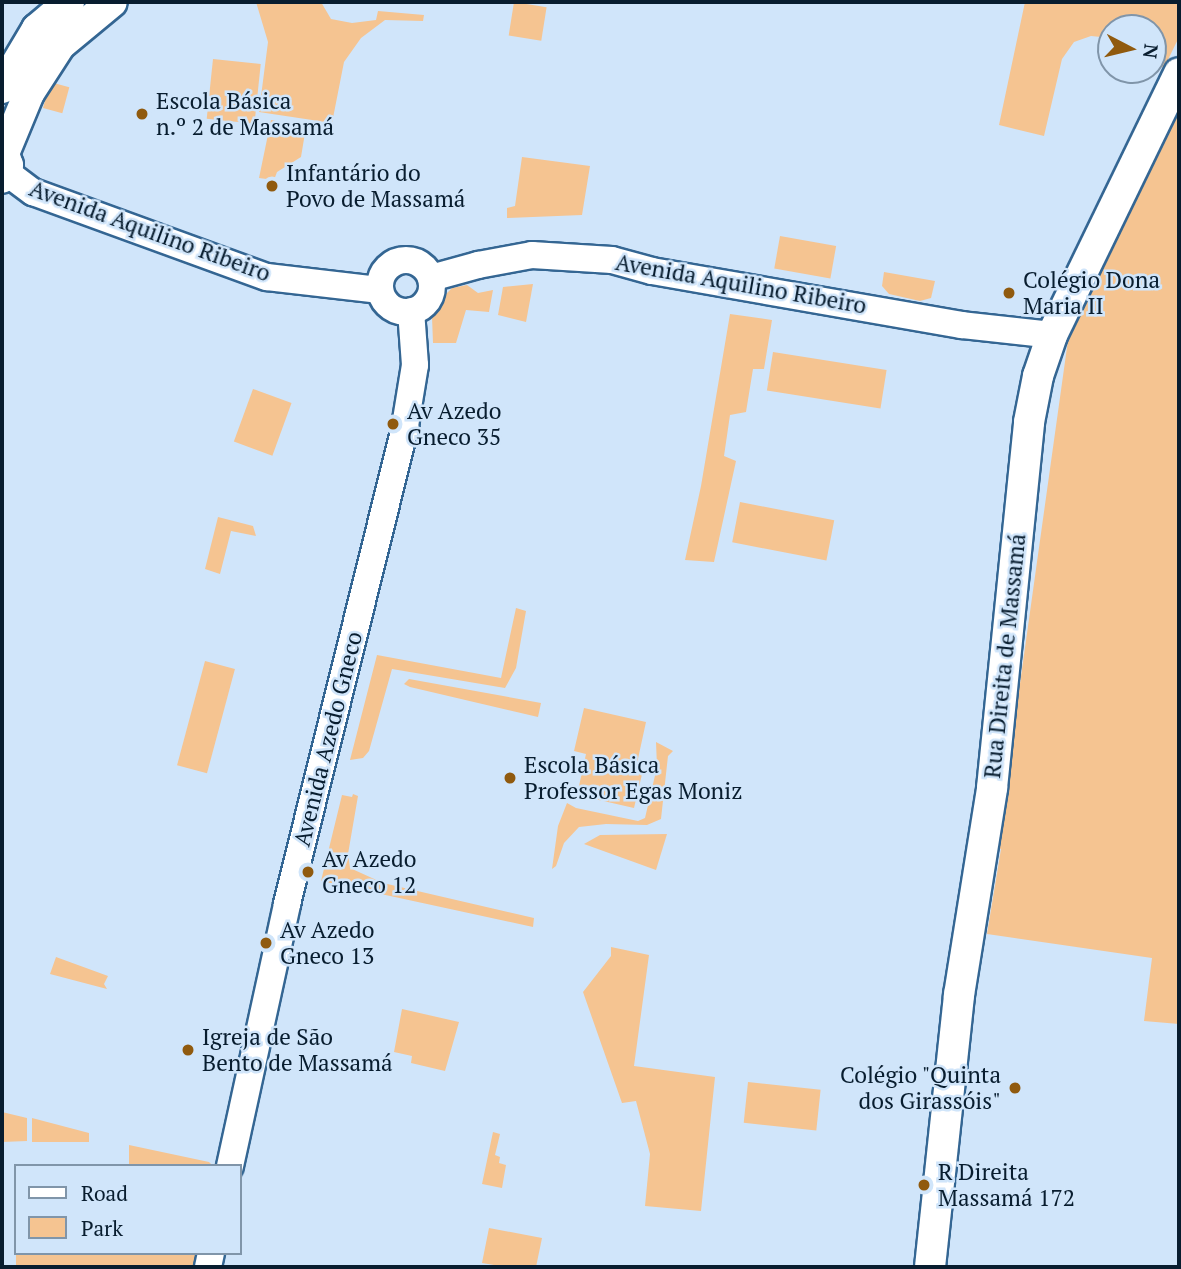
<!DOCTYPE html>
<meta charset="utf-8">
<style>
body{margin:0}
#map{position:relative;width:1181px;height:1269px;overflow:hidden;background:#d0e5fa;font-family:"PT Serif",serif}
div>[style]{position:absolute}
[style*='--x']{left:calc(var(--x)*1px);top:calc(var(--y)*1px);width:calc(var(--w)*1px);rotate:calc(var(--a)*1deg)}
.green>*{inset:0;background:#f5c491;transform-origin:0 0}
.roads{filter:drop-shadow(2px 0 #346693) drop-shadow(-2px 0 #346693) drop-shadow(0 2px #346693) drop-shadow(0 -2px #346693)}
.tertiary>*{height:26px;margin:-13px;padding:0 13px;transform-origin:13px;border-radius:13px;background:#fff}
.tertiary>.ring{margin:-13px;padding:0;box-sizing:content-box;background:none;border:26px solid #fff;border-radius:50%}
.secondary>*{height:30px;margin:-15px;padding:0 15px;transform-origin:15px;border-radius:15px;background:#fff}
.dots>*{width:19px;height:19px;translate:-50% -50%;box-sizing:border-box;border:4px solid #d0e5fa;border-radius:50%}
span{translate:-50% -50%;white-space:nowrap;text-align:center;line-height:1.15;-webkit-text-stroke:5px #d0e5fa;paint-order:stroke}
.poi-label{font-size:23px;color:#081d2f}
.left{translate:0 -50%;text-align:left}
.right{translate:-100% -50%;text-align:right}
.street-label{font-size:23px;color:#081d2f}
.frame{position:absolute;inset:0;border:4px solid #081d2f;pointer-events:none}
.legend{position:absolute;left:14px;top:1164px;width:228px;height:91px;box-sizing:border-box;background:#d0e5fa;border:2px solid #8095a9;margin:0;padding:9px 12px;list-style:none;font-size:21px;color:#081d2f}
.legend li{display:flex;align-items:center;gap:14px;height:35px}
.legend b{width:35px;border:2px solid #8095a9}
.north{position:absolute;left:1097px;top:14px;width:70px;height:70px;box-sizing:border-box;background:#d0e5fa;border:2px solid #8095a9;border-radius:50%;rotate:97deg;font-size:19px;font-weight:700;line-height:28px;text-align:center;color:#081d2f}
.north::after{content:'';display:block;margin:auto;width:24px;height:32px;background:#905a0e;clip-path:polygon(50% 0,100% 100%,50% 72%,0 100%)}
</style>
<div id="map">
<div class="green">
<div style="clip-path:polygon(256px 2px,321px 2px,331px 19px,352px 23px,376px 20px,378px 11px,424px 15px,423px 21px,385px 20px,361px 38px,344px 62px,332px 123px,259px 112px,268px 42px)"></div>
<div style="left:514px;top:2px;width:33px;height:34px;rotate:9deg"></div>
<div style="clip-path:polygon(1025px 2px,1179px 2px,1179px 37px,1164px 68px,1153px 61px,1153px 28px,1111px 28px,1111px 38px,1091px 36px,1074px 42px,1062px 59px,1044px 136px,999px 125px)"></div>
<div style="left:213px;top:59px;width:48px;height:60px;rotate:6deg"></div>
<div style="left:50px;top:82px;width:20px;height:27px;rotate:15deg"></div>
<div style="clip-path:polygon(1179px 95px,1179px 1024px,1144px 1021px,1152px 958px,987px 934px,1001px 849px,997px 848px,1069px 333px)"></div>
<div style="clip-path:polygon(271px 120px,306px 127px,301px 157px,277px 172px,274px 180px,259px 178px)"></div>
<div style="clip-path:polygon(522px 157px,590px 166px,582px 215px,507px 218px,507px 208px,515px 206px)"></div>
<div style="left:780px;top:236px;width:57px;height:33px;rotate:10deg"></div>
<div style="clip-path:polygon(884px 272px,935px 281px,931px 298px,920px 301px,889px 294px,882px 286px)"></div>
<div style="clip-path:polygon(533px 284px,526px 322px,498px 315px,503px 287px)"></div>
<div style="clip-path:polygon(467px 285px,478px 293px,493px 290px,489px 312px,466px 310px,456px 343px,433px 343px,432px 317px,439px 301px,452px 288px)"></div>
<div style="clip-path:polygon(730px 314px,772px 320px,764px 369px,753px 369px,746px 412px,730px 415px,724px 456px,736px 461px,714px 562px,685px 560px,701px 486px)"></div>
<div style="left:773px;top:352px;width:115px;height:39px;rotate:9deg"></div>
<div style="left:253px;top:389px;width:41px;height:56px;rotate:20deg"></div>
<div style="left:740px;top:502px;width:96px;height:41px;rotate:11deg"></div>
<div style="clip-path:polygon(218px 517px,253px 526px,256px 536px,231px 531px,220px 574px,205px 569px)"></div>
<div style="clip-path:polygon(516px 608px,526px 611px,516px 668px,505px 688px,392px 669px,369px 751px,363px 758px,350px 760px,377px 655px,501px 678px)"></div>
<div style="left:205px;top:661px;width:31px;height:108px;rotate:15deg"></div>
<div style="clip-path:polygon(409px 679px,541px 703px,538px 717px,410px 687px,404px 684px)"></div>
<div style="clip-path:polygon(584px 708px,646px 722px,636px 768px,643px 770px,634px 808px,577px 795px,586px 754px,574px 751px)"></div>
<div style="clip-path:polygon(656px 742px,673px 751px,668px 756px,661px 819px,647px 825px,606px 824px,579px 827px,564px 843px,556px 866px,552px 869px,558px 826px,567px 803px,576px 808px,638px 821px,645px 818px,657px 767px)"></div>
<div style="clip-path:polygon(353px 794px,358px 796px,348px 854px,350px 868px,383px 883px,534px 918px,533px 927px,321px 881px,342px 795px,352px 797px)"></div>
<div style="clip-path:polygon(667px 834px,656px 870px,584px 844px,600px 835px)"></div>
<div style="clip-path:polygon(611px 947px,649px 955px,634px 1066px,715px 1077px,701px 1211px,645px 1206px,650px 1154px,636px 1101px,622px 1103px,583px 992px,611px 956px)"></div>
<div style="clip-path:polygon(56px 957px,108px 976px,104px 984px,107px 989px,50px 974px)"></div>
<div style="clip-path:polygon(402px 1009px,459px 1022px,445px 1071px,411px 1063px,412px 1056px,394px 1052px)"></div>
<div style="left:748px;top:1082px;width:73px;height:41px;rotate:6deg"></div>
<div style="clip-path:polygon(2px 1112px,27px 1118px,27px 1141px,2px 1142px)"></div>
<div style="clip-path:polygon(32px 1118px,89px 1133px,89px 1142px,32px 1142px)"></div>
<div style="clip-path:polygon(493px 1132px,500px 1134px,495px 1155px,500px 1157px,499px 1163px,506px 1165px,502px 1188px,482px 1184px)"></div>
<div style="clip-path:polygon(129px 1145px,209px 1162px,213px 1166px,129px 1166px)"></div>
<div style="clip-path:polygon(489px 1228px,542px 1238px,536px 1267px,506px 1267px,482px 1263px)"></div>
<div style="left:16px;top:1253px;width:179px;height:14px"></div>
</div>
<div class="roads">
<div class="tertiary">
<div style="--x:6;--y:172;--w:34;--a:37"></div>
<div style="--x:33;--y:192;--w:249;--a:20"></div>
<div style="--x:267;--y:277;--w:114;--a:6.6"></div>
<div class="ring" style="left:380px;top:260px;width:26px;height:26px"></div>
<div style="--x:431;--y:278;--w:49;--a:-15.5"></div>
<div style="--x:478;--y:265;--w:55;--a:-10.5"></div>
<div style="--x:532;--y:255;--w:80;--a:3.6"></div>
<div style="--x:612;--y:260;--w:41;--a:15.4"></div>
<div style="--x:652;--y:271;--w:315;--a:9.9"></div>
<div style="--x:962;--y:325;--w:91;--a:6.3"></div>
<div style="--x:230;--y:1166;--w:268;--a:-77.7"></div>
<div style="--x:287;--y:904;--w:492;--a:-76.1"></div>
<div style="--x:405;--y:426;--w:62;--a:-80.7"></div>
<div style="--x:415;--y:365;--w:54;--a:-94.2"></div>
<div style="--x:208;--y:1267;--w:14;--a:-78"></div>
</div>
<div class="secondary">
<div style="--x:2;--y:88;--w:69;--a:-59.3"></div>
<div style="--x:37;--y:29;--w:42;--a:-40.2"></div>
<div style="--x:2;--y:148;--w:18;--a:71"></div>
<div style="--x:8;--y:165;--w:14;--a:115"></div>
<div style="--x:5;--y:151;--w:63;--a:-67.5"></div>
<div style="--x:29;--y:93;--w:57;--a:-57.1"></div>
<div style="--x:60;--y:45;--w:67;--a:-39.6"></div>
<div style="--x:930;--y:1267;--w:274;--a:-83.9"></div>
<div style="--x:959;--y:995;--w:210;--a:-80.9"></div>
<div style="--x:992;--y:788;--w:368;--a:-84.2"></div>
<div style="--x:1029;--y:422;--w:47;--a:-78.9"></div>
<div style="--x:1038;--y:376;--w:43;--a:-71.1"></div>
<div style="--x:1052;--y:335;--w:291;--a:-64.1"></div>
</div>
</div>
<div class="dots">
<div style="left:142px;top:114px;background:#905a0e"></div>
<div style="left:272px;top:186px;background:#905a0e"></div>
<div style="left:1009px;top:293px;background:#905a0e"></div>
<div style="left:393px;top:424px;background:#905a0e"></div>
<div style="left:510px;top:778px;background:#905a0e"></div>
<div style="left:308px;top:872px;background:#905a0e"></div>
<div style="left:266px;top:943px;background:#905a0e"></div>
<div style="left:188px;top:1050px;background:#905a0e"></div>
<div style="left:1015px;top:1088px;background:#905a0e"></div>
<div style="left:924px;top:1185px;background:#905a0e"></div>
</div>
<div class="poi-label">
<span class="left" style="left:156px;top:114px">Escola Básica<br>n.º 2 de Massamá</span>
<span class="left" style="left:286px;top:186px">Infantário do<br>Povo de Massamá</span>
<span class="left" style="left:1023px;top:293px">Colégio Dona<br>Maria II</span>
<span class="left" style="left:407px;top:424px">Av Azedo<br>Gneco 35</span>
<span class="left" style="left:524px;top:778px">Escola Básica<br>Professor Egas Moniz</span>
<span class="left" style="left:322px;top:872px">Av Azedo<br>Gneco 12</span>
<span class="left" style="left:280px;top:943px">Av Azedo<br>Gneco 13</span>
<span class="left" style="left:202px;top:1050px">Igreja de São<br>Bento de Massamá</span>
<span class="right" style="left:1001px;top:1088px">Colégio "Quinta<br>dos Girassóis"</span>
<span class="left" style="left:938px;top:1185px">R Direita<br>Massamá 172</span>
</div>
<div class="street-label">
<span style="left:150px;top:231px;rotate:20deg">Avenida Aquilino Ribeiro</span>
<span style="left:741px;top:284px;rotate:10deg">Avenida Aquilino Ribeiro</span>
<span style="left:1005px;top:656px;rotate:-84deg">Rua Direita de Massamá</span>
<span style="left:328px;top:739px;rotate:-76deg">Avenida Azedo Gneco</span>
</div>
<div class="frame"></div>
<ul class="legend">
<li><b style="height:9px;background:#fff"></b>Road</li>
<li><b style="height:19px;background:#f5c491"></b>Park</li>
</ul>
<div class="north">N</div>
</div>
